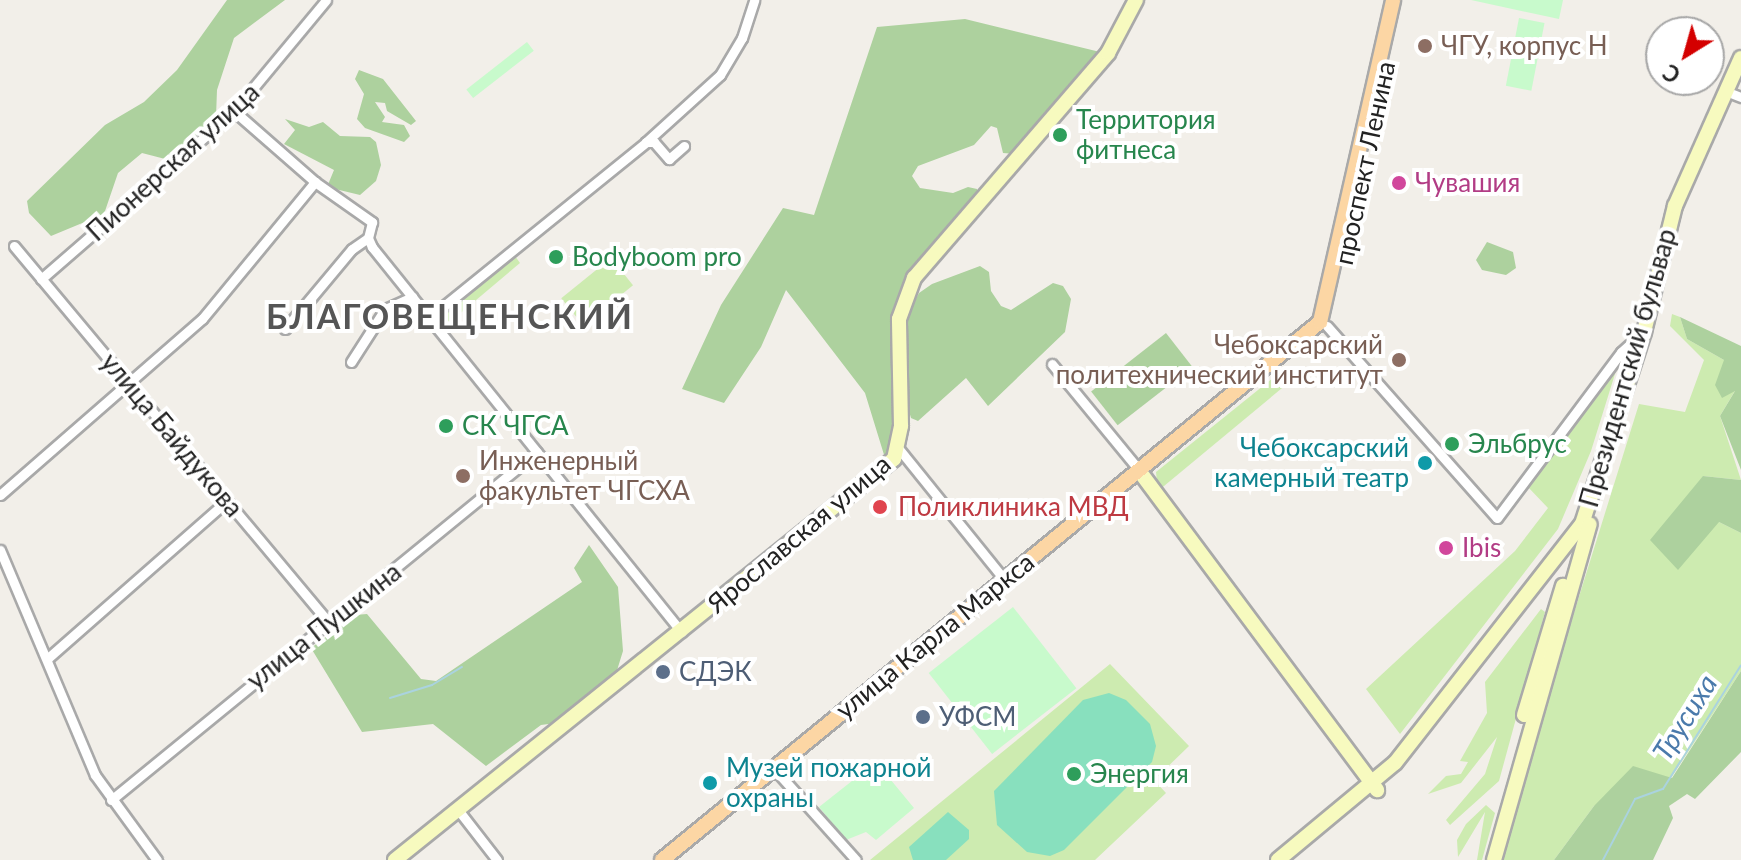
<!DOCTYPE html>
<meta charset="utf-8">
<style>
body{margin:0}
#map{position:relative;width:1741px;height:860px;overflow:hidden;background:#f2efe9;font-family:Lato,sans-serif}
div>[style]{position:absolute}
[style*='--x']{left:calc(var(--x)*1px);top:calc(var(--y)*1px);width:calc(var(--w)*1px);rotate:calc(var(--a)*1deg)}
.grass>*{inset:0;background:#cdebb0;transform-origin:0 0}
.forest>*{inset:0;background:#add19e;transform-origin:0 0}
.park>*{inset:0;background:#c8facc;transform-origin:0 0}
.pitch>*{inset:0;background:#88e0be}
.stream>*{height:2px;margin:-1px;padding:0 1px;transform-origin:1px;border-radius:1px;background:#aad3df}
.roads{filter:drop-shadow(2px 0 #a9a9a9) drop-shadow(-2px 0 #a9a9a9) drop-shadow(0 2px #a9a9a9) drop-shadow(0 -2px #a9a9a9)}
.street>*{height:9px;margin:-4.5px;padding:0 4.5px;transform-origin:4.5px;border-radius:4.5px;background:#fff}
.secondary>*{height:14px;margin:-7px;padding:0 7px;transform-origin:7px;border-radius:7px;background:#f7fabf}
.primary>*{height:14px;margin:-7px;padding:0 7px;transform-origin:7px;border-radius:7px;background:#fcd6a4}
.dots>*{width:22px;height:22px;translate:-50% -50%;box-sizing:border-box;border:4px solid #fff;border-radius:50%}
span{translate:-50% -50%;white-space:nowrap;text-align:center;line-height:1.15;-webkit-text-stroke:8px #fff;paint-order:stroke}
.education-label{font-size:26px;color:#785e54}
.left{translate:0 -50%;text-align:left}
.right{translate:-100% -50%;text-align:right}
.leisure-label{font-size:26px;color:#27864d}
.street-label{font-size:26px;color:#222}
.hotel-label{font-size:26px;color:#b23c85}
.culture-label{font-size:26px;color:#0d838f}
.health-label{font-size:26px;color:#be3a42}
.service-label{font-size:26px;color:#4e5e75}
.water-label{font-size:28px;color:#4a7aab;font-style:italic}
.district-label{font-size:34px;color:#555;font-weight:700;letter-spacing:2px}
.north{position:absolute;left:1645px;top:16px;width:80px;height:80px;box-sizing:border-box;background:#fff;border:2px solid #a7a7a7;border-radius:50%;rotate:217deg;font-size:22px;font-weight:700;line-height:32px;text-align:center;color:#222}
.north::after{content:'';display:block;margin:auto;width:28px;height:36px;background:#d40000;clip-path:polygon(50% 0,100% 100%,50% 72%,0 100%)}
</style>
<div id="map">
<div class="grass">
<div style="clip-path:polygon(515px 256px,520px 263px,450px 322px,445px 320px,444px 314px)"></div>
<div style="left:611px;top:258px;width:35px;height:64px;rotate:51deg"></div>
<div style="clip-path:polygon(1672px 314px,1680px 317px,1687px 339px,1724px 360px,1736px 389px,1720px 416px,1741px 480px,1703px 476px,1719px 522px,1741px 533px,1741px 671px,1671px 778px,1594px 806px,1554px 860px,1503px 860px,1530px 754px,1639px 404px,1685px 412px,1704px 360px,1670px 326px)"></div>
<div style="clip-path:polygon(1619px 361px,1591px 451px,1558px 529px,1400px 734px,1366px 689px,1515px 551px,1548px 508px,1527px 486px)"></div>
<div style="clip-path:polygon(1288px 366px,1299px 374px,1158px 491px,1156px 472px)"></div>
<div style="clip-path:polygon(1541px 609px,1545px 612px,1499px 781px,1450px 825px,1446px 820px,1485px 774px,1497px 737px,1461px 783px,1428px 794px,1446px 776px,1461px 774px,1468px 762px,1460px 761px,1487px 713px,1485px 682px)"></div>
<div style="clip-path:polygon(1110px 664px,1189px 746px,1154px 780px,1166px 793px,1095px 860px,870px 860px)"></div>
<div style="clip-path:polygon(1486px 805px,1495px 813px,1482px 860px,1477px 860px,1485px 812px,1458px 857px,1457px 840px,1466px 824px)"></div>
</div>
<div class="forest">
<div style="clip-path:polygon(227px 0,285px 0,234px 38px,217px 90px,216px 117px,169px 160px,142px 153px,118px 173px,104px 214px,51px 236px,29px 213px,27px 201px,105px 125px,144px 102px,177px 70px)"></div>
<div style="clip-path:polygon(965px 19px,1100px 52px,1016px 154px,1003px 153px,997px 128px,991px 126px,974px 145px,918px 166px,912px 176px,920px 188px,953px 193px,968px 187px,977px 189px,978px 196px,899px 293px,894px 315px,893px 443px,885px 458px,865px 393px,786px 290px,761px 347px,724px 403px,682px 389px,721px 305px,783px 208px,814px 215px,877px 27px)"></div>
<div style="clip-path:polygon(359px 70px,383px 79px,416px 121px,411px 125px,387px 111px,385px 103px,375px 102px,385px 117px,382px 122px,404px 125px,410px 136px,404px 142px,365px 128px,357px 119px,364px 94px,355px 79px)"></div>
<div style="clip-path:polygon(285px 119px,309px 127px,323px 122px,340px 136px,370px 137px,376px 142px,381px 165px,376px 181px,360px 195px,327px 187px,334px 170px,284px 144px,295px 130px)"></div>
<div style="clip-path:polygon(1487px 242px,1513px 252px,1516px 268px,1506px 275px,1482px 270px,1476px 260px)"></div>
<div style="clip-path:polygon(980px 266px,989px 272px,991px 291px,1001px 306px,1011px 310px,1053px 283px,1063px 286px,1071px 299px,1065px 332px,988px 406px,966px 378px,918px 421px,911px 418px,906px 401px,904px 343px,910px 310px,919px 293px,932px 284px)"></div>
<div style="clip-path:polygon(1680px 317px,1741px 346px,1741px 470px,1720px 416px,1735px 391px,1722px 398px,1715px 385px,1724px 360px,1687px 339px)"></div>
<div style="left:1166px;top:333px;width:43px;height:95px;rotate:52deg"></div>
<div style="clip-path:polygon(1703px 476px,1741px 480px,1741px 533px,1719px 522px,1678px 570px,1650px 540px)"></div>
<div style="clip-path:polygon(589px 545px,618px 587px,623px 651px,614px 680px,563px 722px,541px 725px,486px 766px,433px 724px,362px 732px,311px 648px,355px 615px,367px 614px,421px 679px,436px 681px,582px 582px,574px 568px)"></div>
<div style="clip-path:polygon(1741px 671px,1741px 752px,1695px 799px,1687px 794px,1669px 806px,1673px 818px,1653px 860px,1554px 860px,1594px 806px,1633px 766px,1672px 778px)"></div>
</div>
<div class="park">
<div style="clip-path:polygon(1471px 0,1563px 0,1559px 19px)"></div>
<div style="left:1519px;top:18px;width:26px;height:69px;rotate:11deg"></div>
<div style="left:527px;top:42px;width:11px;height:77px;rotate:52deg"></div>
<div style="left:1013px;top:607px;width:103px;height:107px;rotate:52deg"></div>
<div style="clip-path:polygon(876px 762px,914px 808px,876px 840px,866px 832px,846px 840px,819px 807px)"></div>
</div>
<div class="pitch">
<div style="clip-path:polygon(1109px 693px,1126px 700px,1150px 724px,1156px 746px,1152px 762px,1064px 850px,1050px 856px,1027px 852px,997px 825px,994px 791px,1083px 700px)"></div>
<div style="clip-path:polygon(948px 812px,969px 830px,969px 839px,946px 860px,913px 860px,909px 847px)"></div>
</div>
<div class="stream">
<div style="--x:390;--y:698;--w:44;--a:-17.2"></div>
<div style="--x:432;--y:685;--w:35;--a:-31"></div>
<div style="--x:1603;--y:860;--w:69;--a:-62.3"></div>
<div style="--x:1635;--y:799;--w:30;--a:-20"></div>
<div style="--x:1663;--y:789;--w:146;--a:-57.8"></div>
</div>
<div class="roads">
<div class="street">
<div style="--x:1733;--y:94;--w:9;--a:21"></div>
<div style="--x:234;--y:111;--w:108;--a:41.2"></div>
<div style="--x:315;--y:182;--w:70;--a:35.1"></div>
<div style="--x:372;--y:222;--w:16;--a:104"></div>
<div style="--x:368;--y:238;--w:10;--a:66"></div>
<div style="--x:372;--y:247;--w:494;--a:51.2"></div>
<div style="--x:646;--y:142;--w:100;--a:-42.2"></div>
<div style="--x:720;--y:75;--w:43;--a:-59.3"></div>
<div style="--x:742;--y:38;--w:40;--a:-72"></div>
<div style="--x:14;--y:246;--w:491;--a:50.1"></div>
<div style="--x:41;--y:279;--w:256;--a:-41"></div>
<div style="--x:234;--y:111;--w:144;--a:-50.3"></div>
<div style="--x:429;--y:318;--w:279;--a:-39"></div>
<div style="--x:646;--y:142;--w:8;--a:0"></div>
<div style="--x:654;--y:142;--w:23;--a:49"></div>
<div style="--x:669;--y:159;--w:20;--a:-41"></div>
<div style="--x:1327;--y:326;--w:256;--a:48.5"></div>
<div style="--x:1497;--y:518;--w:207;--a:-53.2"></div>
<div style="--x:1621;--y:352;--w:28;--a:-42"></div>
<div style="--x:285;--y:329;--w:104;--a:-50.1"></div>
<div style="--x:352;--y:249;--w:19;--a:-35"></div>
<div style="--x:351;--y:362;--w:63;--a:-57.3"></div>
<div style="--x:385;--y:309;--w:30;--a:-24"></div>
<div style="--x:1052;--y:364;--w:137;--a:50.6"></div>
<div style="--x:899;--y:449;--w:167;--a:51.1"></div>
<div style="--x:0;--y:495;--w:268;--a:-41.1"></div>
<div style="--x:202;--y:319;--w:178;--a:-50.5"></div>
<div style="--x:0;--y:550;--w:244;--a:67.1"></div>
<div style="--x:95;--y:775;--w:105;--a:53.9"></div>
<div style="--x:48;--y:658;--w:238;--a:-41.3"></div>
<div style="--x:779;--y:774;--w:115;--a:48.2"></div>
<div style="--x:111;--y:800;--w:550;--a:-39.25"></div>
<div style="--x:459;--y:811;--w:62;--a:52.2"></div>
</div>
<div class="secondary">
<div style="--x:1143;--y:476;--w:392;--a:53.3"></div>
<div style="--x:1524;--y:715;--w:135;--a:-73.2"></div>
<div style="--x:395;--y:860;--w:640;--a:-38.79"></div>
<div style="--x:894;--y:459;--w:34;--a:-78"></div>
<div style="--x:901;--y:426;--w:107;--a:-91.1"></div>
<div style="--x:899;--y:319;--w:44;--a:-69.9"></div>
<div style="--x:914;--y:278;--w:297;--a:-49.2"></div>
<div style="--x:1108;--y:53;--w:60;--a:-62.2"></div>
<div style="--x:1278;--y:860;--w:152;--a:-39.7"></div>
<div style="--x:1395;--y:763;--w:303;--a:-52"></div>
<div style="--x:1582;--y:524;--w:202;--a:-72.1"></div>
<div style="--x:1644;--y:332;--w:130;--a:-76.2"></div>
<div style="--x:1675;--y:206;--w:162;--a:-66"></div>
<div style="--x:1494;--y:860;--w:349;--a:-74.1"></div>
</div>
<div class="primary">
<div style="--x:662;--y:860;--w:850;--a:-39.27"></div>
<div style="--x:1320;--y:322;--w:330;--a:-77.2"></div>
</div>
</div>
<div class="dots">
<div style="left:1425px;top:46px;background:#8d6e63"></div>
<div style="left:1060px;top:135px;background:#2e9e5b"></div>
<div style="left:1399px;top:183px;background:#d1479c"></div>
<div style="left:556px;top:257px;background:#2e9e5b"></div>
<div style="left:1399px;top:360px;background:#8d6e63"></div>
<div style="left:446px;top:426px;background:#2e9e5b"></div>
<div style="left:1452px;top:444px;background:#2e9e5b"></div>
<div style="left:1425px;top:463px;background:#0f9aa8"></div>
<div style="left:463px;top:476px;background:#8d6e63"></div>
<div style="left:880px;top:507px;background:#e0444e"></div>
<div style="left:1446px;top:548px;background:#d1479c"></div>
<div style="left:663px;top:672px;background:#5c6f8a"></div>
<div style="left:923px;top:717px;background:#5c6f8a"></div>
<div style="left:1074px;top:774px;background:#2e9e5b"></div>
<div style="left:710px;top:783px;background:#0f9aa8"></div>
</div>
<div class="education-label">
<span class="left" style="left:1441px;top:46px">ЧГУ, корпус Н</span>
<span class="right" style="left:1383px;top:360px">Чебоксарский<br>политехнический институт</span>
<span class="left" style="left:479px;top:476px">Инженерный<br>факультет ЧГСХА</span>
</div>
<div class="leisure-label">
<span class="left" style="left:1076px;top:135px">Территория<br>фитнеса</span>
<span class="left" style="left:572px;top:257px">Bodyboom pro</span>
<span class="left" style="left:462px;top:426px">СК ЧГСА</span>
<span class="left" style="left:1468px;top:444px">Эльбрус</span>
<span class="left" style="left:1090px;top:774px">Энергия</span>
</div>
<div class="street-label">
<span style="left:173px;top:162px;rotate:-42deg">Пионерская улица</span>
<span style="left:1365px;top:163px;rotate:-78deg">проспект Ленина</span>
<span style="left:1628px;top:368px;rotate:-74deg">Президентский бульвар</span>
<span style="left:172px;top:435px;rotate:50deg">улица Байдукова</span>
<span style="left:799px;top:534px;rotate:-40deg">Ярославская улица</span>
<span style="left:324px;top:626px;rotate:-38deg">улица Пушкина</span>
<span style="left:935px;top:636px;rotate:-39deg">улица Карла Маркса</span>
</div>
<div class="hotel-label">
<span class="left" style="left:1415px;top:183px">Чувашия</span>
<span class="left" style="left:1462px;top:548px">Ibis</span>
</div>
<div class="culture-label">
<span class="right" style="left:1409px;top:463px">Чебоксарский<br>камерный театр</span>
<span class="left" style="left:726px;top:783px">Музей пожарной<br>охраны</span>
</div>
<div class="health-label">
<span class="left" style="left:898px;top:507px">Поликлиника МВД</span>
</div>
<div class="service-label">
<span class="left" style="left:679px;top:672px">СДЭК</span>
<span class="left" style="left:939px;top:717px">УФСМ</span>
</div>
<div class="water-label">
<span style="left:1684px;top:717px;rotate:-58deg">Трусиха</span>
</div>
<div class="district-label">
<span style="left:450px;top:316px">БЛАГОВЕЩЕНСКИЙ</span>
</div>
<div class="north">С</div>
</div>
